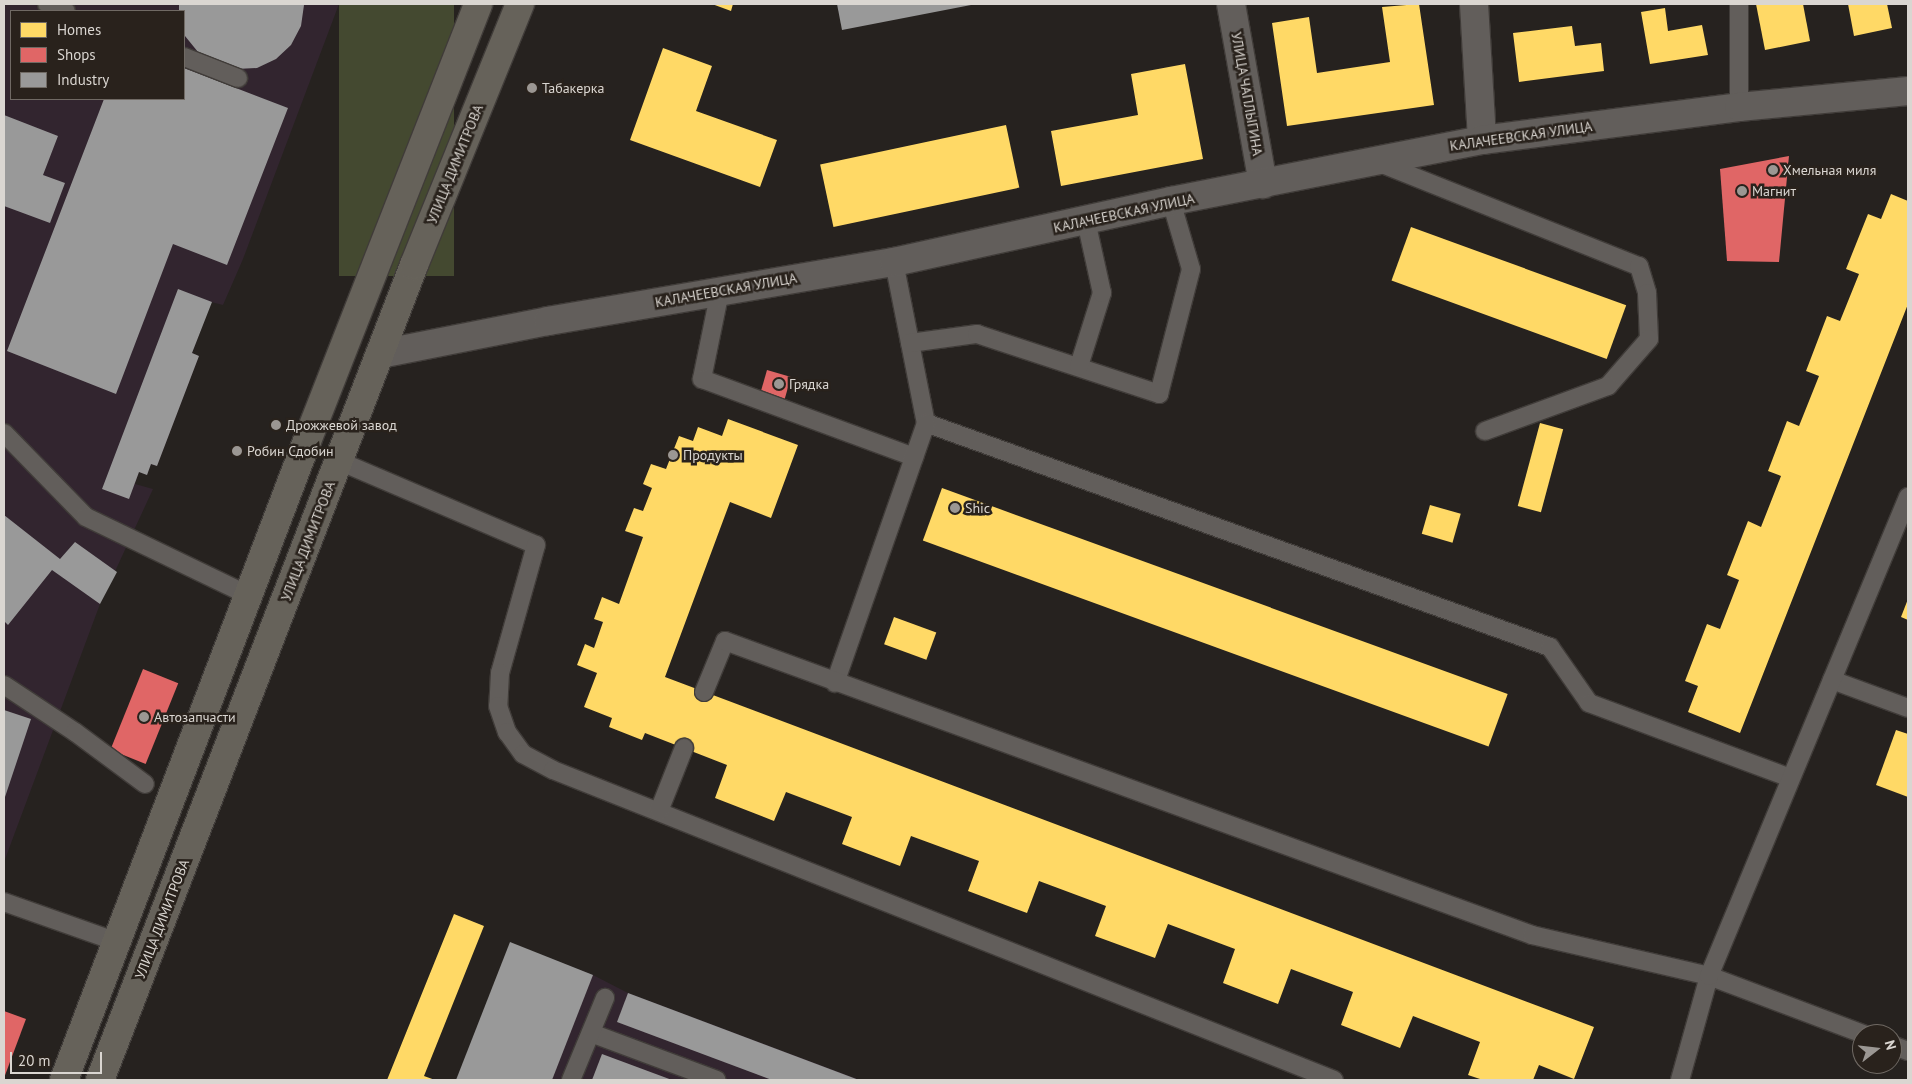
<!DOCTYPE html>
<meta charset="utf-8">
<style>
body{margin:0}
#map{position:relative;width:1912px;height:1084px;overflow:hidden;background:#26221f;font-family:"PT Sans",sans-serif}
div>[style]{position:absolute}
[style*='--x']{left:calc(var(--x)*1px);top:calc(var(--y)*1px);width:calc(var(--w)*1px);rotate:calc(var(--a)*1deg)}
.industrial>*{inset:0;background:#32252f}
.green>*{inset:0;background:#444930;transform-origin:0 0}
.homes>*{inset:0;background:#ffd966;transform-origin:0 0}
.shops>*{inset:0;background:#e06666;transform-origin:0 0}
.industry>*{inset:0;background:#999}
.roads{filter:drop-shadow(1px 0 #403c39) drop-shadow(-1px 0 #403c39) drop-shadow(0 1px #403c39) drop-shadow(0 -1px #403c39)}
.service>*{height:18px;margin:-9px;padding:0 9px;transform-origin:9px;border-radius:9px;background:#625e5b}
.minor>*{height:28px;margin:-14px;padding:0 14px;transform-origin:14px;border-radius:14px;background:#625e5b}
.primary>*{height:28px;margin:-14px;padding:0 14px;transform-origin:14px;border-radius:14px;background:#66625a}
.dots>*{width:14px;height:14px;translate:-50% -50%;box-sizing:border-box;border:2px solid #29221c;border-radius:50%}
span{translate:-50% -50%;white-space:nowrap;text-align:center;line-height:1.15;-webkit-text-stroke:5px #29221c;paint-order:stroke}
.poi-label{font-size:14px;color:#dad6d1}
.left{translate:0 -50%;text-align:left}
.street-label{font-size:14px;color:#dad6d1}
.frame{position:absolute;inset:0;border:5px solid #dad6d1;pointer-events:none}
.legend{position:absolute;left:10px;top:10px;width:175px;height:90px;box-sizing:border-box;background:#29221c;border:1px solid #706a64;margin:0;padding:6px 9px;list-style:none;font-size:15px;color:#dad6d1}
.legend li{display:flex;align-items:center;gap:10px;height:25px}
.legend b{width:25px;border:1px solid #706a64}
.north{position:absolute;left:1852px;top:1024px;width:50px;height:50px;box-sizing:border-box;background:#29221c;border:1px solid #706a64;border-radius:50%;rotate:74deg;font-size:14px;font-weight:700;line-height:20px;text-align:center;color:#dad6d1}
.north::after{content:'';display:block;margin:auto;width:18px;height:22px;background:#9b9793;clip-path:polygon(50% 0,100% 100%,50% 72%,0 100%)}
.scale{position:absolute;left:10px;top:1052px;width:92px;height:22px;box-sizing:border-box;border:2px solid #dad6d1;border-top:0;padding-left:6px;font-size:15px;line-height:18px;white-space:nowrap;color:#dad6d1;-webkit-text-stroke:4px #29221c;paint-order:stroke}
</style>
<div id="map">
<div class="industrial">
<div style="clip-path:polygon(evenodd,4px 4px,339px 4px,243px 259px,223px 305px,211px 302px,192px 353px,199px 356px,157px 466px,151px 464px,147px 475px,139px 472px,135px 484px,153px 489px,100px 604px,4px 862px,4px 4px,11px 11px,184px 11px,184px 99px,11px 99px,11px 11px)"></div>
<div style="clip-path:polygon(541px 955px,593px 975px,628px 993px,860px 1080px,492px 1080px)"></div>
</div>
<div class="green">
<div style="left:339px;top:4px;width:115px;height:272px"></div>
</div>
<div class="homes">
<div style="clip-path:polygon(712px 4px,733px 4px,731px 11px)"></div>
<div style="clip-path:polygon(1419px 4px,1434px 105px,1287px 126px,1272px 23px,1309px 17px,1317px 73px,1390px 62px,1382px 7px)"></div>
<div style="clip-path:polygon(1756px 4px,1803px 4px,1810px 41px,1765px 50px)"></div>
<div style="clip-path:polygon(1848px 4px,1887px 4px,1892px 28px,1854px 36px)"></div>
<div style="clip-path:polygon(1665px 8px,1668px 31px,1702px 25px,1708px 55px,1650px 64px,1641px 12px)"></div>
<div style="clip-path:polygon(1572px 26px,1575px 46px,1601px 43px,1604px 71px,1519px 82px,1513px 33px)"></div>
<div style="clip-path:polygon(663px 48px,712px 66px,696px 111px,777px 140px,760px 187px,630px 140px)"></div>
<div style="clip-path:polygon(1185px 64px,1203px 159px,1061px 186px,1051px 131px,1138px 115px,1131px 74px)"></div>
<div style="left:1006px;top:125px;width:64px;height:190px;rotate:78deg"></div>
<div style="clip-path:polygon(1891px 194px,1908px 201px,1908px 304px,1740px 733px,1688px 712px,1698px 686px,1685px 681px,1707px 624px,1720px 629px,1739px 580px,1727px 575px,1748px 521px,1761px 527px,1781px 476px,1768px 471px,1787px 421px,1799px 426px,1819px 376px,1806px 371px,1827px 316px,1840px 321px,1859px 274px,1846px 269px,1868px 214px,1881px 219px)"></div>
<div style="left:1411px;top:227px;width:229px;height:57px;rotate:20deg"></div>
<div style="clip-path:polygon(728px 419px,798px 445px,771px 518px,730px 502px,665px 677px,1594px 1027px,1574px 1079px,1539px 1065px,1533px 1080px,1483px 1080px,1468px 1075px,1480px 1042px,1413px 1016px,1400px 1048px,1341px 1025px,1353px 992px,1291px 969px,1278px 1004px,1223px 983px,1235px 949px,1168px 924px,1155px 958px,1095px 936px,1106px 906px,1039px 881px,1027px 913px,968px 891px,979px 861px,911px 836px,900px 866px,842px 844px,852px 817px,786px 792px,774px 821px,715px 798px,727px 765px,645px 733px,642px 740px,609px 727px,612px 718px,584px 707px,597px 673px,577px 665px,585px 644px,594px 648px,603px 622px,594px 619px,602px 597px,619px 604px,643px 537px,625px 531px,634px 508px,643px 511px,652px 488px,643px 484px,651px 464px,666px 469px,679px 436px,693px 441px,698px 427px,722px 436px)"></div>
<div style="left:1540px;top:423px;width:24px;height:86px;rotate:15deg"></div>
<div style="left:942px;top:488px;width:602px;height:56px;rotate:20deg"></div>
<div style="left:1430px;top:505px;width:32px;height:30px;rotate:16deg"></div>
<div style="clip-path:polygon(1908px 599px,1908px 620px,1901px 617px)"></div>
<div style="left:894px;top:617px;width:45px;height:29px;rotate:20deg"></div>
<div style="clip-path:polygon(1896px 730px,1908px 734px,1908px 797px,1876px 785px)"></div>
<div style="clip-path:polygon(454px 914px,484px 926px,424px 1076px,435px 1080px,387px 1080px)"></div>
</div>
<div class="shops">
<div style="clip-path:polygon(1789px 156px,1779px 262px,1727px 261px,1720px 169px)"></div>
<div style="left:767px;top:370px;width:25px;height:24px;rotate:16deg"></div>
<div style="left:143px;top:669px;width:38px;height:87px;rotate:22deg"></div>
<div style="clip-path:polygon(4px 1011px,26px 1019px,4px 1078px)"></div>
</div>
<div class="industry">
<div style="clip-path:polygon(179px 4px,304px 4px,304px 5px,301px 26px,291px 45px,276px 59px,257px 68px,236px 69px,215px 64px,198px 52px,185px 36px,184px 11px,179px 11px)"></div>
<div style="clip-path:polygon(837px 4px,971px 4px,971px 5px,842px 30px)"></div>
<div style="clip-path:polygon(184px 68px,288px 108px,227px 265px,173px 244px,116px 394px,7px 351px,104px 99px,184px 99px)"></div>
<div style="clip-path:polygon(4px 115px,58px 136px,43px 175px,65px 183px,50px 223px,4px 206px)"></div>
<div style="clip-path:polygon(178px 289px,212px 302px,192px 353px,199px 356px,157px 466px,151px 464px,147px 475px,139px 472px,129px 499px,102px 489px)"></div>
<div style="clip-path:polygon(4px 515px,60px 559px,75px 542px,117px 572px,100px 604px,52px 570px,8px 625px,4px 621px)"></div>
<div style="clip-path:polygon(4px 710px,31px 719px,4px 800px)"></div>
<div style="clip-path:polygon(510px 942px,593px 975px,552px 1080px,456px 1080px)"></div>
<div style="clip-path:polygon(628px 993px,859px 1080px,772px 1080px,617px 1022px)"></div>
<div style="clip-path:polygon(602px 1054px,672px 1080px,592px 1080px)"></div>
</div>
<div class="roads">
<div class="service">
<div style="--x:47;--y:4;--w:20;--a:20"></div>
<div style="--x:184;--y:57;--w:58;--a:21.3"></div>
<div style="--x:1739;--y:107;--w:103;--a:-90"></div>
<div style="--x:1377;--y:162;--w:282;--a:21.7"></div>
<div style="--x:1639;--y:266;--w:28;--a:73"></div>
<div style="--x:1647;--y:293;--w:46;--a:87.5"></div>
<div style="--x:1649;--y:339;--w:62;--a:131.1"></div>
<div style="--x:1608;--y:386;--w:131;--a:159.9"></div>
<div style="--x:894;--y:262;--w:164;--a:78.8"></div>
<div style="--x:926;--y:423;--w:663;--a:19.75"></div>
<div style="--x:1550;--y:647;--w:68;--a:55.1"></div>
<div style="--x:1589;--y:703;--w:215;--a:20.4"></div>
<div style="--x:720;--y:291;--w:90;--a:101.6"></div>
<div style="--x:702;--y:379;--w:226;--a:20.2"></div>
<div style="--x:910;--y:343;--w:68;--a:-7.7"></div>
<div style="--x:977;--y:334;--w:192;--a:18.2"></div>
<div style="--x:1159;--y:394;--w:129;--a:-75.6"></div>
<div style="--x:1191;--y:269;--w:71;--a:-106.4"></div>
<div style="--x:1079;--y:366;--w:77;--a:-72.5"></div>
<div style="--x:1102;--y:293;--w:74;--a:-102.5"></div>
<div style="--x:4;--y:433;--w:117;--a:45.7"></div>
<div style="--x:86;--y:517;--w:182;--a:25.7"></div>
<div style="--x:339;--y:461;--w:214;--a:23.1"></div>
<div style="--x:536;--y:545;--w:133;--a:105.7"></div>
<div style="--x:500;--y:673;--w:33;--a:93"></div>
<div style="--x:498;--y:706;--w:28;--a:71"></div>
<div style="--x:507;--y:732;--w:27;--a:54"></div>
<div style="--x:523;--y:754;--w:34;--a:28"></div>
<div style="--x:553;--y:770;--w:840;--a:21.65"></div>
<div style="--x:1832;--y:680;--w:81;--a:20.2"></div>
<div style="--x:835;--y:683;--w:275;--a:-70.7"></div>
<div style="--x:4;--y:685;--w:85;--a:33.5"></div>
<div style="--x:75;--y:732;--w:87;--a:36.6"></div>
<div style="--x:704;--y:692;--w:55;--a:-67.6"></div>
<div style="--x:725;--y:641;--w:859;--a:20.02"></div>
<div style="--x:1532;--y:935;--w:182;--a:13"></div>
<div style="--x:1709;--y:976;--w:165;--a:20.6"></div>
<div style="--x:659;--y:811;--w:68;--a:-68.4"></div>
<div style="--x:4;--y:902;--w:118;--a:19.4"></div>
<div style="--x:591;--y:1033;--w:134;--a:20.5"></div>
<div style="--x:1892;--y:1045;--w:17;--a:21"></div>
<div style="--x:571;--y:1080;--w:89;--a:-67.5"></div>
<div style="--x:1680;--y:1080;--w:108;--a:-74.4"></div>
<div style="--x:1709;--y:976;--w:519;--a:-67.44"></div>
</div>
<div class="minor">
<div style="--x:1231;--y:4;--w:183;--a:79.9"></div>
<div style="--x:1474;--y:4;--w:136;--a:86.6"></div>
<div style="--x:380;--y:354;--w:171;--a:-11.1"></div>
<div style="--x:548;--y:321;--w:351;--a:-9.7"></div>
<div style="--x:894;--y:262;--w:284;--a:-12.4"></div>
<div style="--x:1171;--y:201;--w:317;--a:-11.1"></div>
<div style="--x:1482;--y:140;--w:259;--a:-7.3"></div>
<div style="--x:1739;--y:107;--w:170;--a:-5.4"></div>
</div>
<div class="primary">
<div style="--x:64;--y:1080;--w:684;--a:-69.18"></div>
<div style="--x:307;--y:441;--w:469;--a:-68.6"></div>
<div style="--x:100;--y:1080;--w:873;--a:-68.93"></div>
<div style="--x:414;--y:265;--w:282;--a:-67.9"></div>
</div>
</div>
<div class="dots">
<div style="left:532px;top:88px;background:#9b9793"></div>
<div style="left:1773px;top:170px;background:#9b9793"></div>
<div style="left:1742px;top:191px;background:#9b9793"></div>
<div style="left:779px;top:384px;background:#9b9793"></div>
<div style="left:276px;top:425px;background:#9b9793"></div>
<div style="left:237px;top:451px;background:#9b9793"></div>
<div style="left:673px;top:455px;background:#9b9793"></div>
<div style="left:955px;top:508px;background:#9b9793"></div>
<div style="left:144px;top:717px;background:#9b9793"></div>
</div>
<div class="poi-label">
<span class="left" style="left:542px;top:88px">Табакерка</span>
<span class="left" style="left:1783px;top:170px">Хмельная миля</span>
<span class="left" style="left:1752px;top:191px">Магнит</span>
<span class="left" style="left:789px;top:384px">Грядка</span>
<span class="left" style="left:286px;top:425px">Дрожжевой завод</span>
<span class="left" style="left:247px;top:451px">Робин Сдобин</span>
<span class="left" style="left:683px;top:455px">Продукты</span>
<span class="left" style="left:965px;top:508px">Shic</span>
<span class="left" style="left:154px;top:717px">Автозапчасти</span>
</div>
<div class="street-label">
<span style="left:1247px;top:94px;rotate:80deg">УЛИЦА ЧАПЛЫГИНА</span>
<span style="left:1521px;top:136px;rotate:-8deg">КАЛАЧЕЕВСКАЯ УЛИЦА</span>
<span style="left:455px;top:164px;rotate:-68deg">УЛИЦА ДИМИТРОВА</span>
<span style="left:1124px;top:213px;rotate:-12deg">КАЛАЧЕЕВСКАЯ УЛИЦА</span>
<span style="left:726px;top:290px;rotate:-10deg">КАЛАЧЕЕВСКАЯ УЛИЦА</span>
<span style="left:308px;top:541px;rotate:-69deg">УЛИЦА ДИМИТРОВА</span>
<span style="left:162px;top:919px;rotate:-69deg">УЛИЦА ДИМИТРОВА</span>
</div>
<div class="frame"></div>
<ul class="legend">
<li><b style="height:14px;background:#ffd966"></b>Homes</li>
<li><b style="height:14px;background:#e06666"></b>Shops</li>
<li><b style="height:14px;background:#999"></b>Industry</li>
</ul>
<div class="north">N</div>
<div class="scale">20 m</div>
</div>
